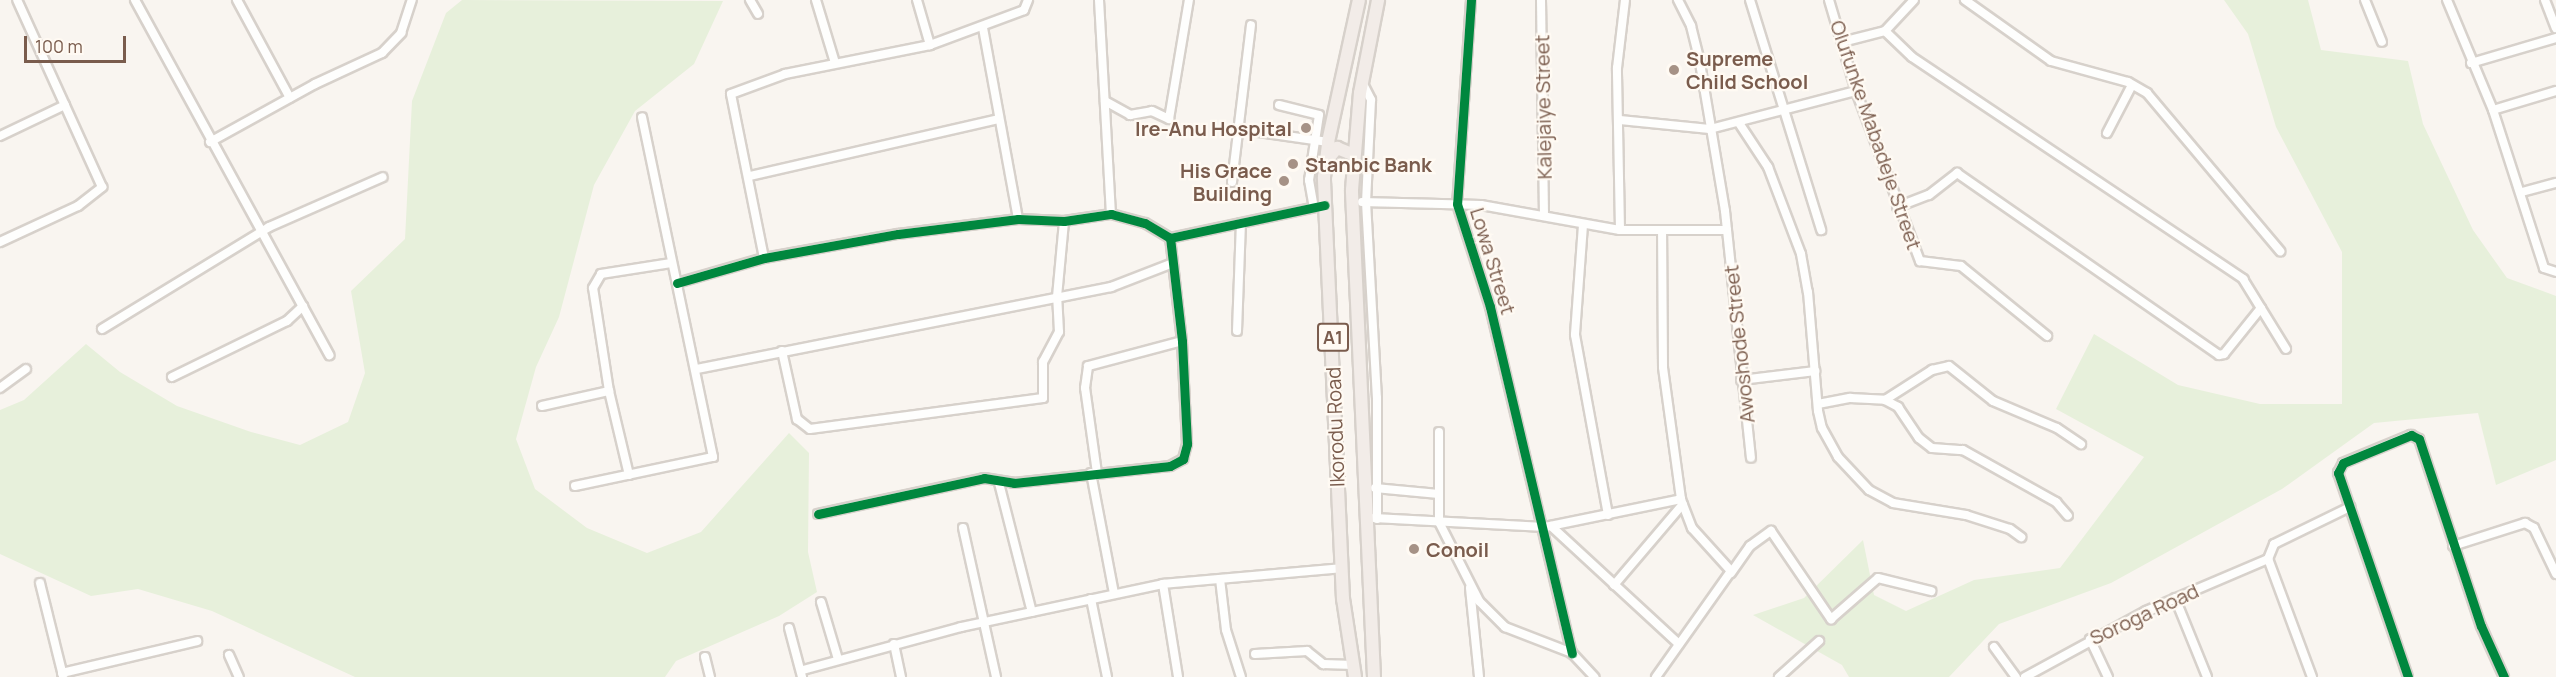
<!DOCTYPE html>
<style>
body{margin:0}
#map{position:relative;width:2556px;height:677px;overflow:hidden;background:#f9f5f0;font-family:Manrope,sans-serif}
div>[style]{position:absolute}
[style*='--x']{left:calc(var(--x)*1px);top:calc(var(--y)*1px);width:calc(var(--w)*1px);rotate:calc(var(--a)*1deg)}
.green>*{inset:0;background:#e7f0db}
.roads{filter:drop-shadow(2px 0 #d7d1cb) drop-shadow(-2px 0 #d7d1cb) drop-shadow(0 2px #d7d1cb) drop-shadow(0 -2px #d7d1cb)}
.minor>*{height:8px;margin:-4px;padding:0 4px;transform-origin:4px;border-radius:4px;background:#fefefd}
.trunk>*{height:12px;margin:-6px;padding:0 6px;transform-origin:6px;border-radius:6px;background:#f2ece8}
.cycleway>*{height:9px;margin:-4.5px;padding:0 4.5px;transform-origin:4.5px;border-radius:4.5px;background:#00873e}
.dots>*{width:16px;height:16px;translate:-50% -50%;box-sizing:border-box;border:3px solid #fffaf3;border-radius:50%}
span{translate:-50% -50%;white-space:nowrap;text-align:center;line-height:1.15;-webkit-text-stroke:4.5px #fffaf3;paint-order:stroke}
.shield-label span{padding:2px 4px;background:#fffaf3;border:2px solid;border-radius:4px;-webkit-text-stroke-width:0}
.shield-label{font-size:18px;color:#7a5c4d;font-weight:700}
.poi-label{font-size:20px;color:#7a5c4d;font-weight:700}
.left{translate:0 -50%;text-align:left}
.right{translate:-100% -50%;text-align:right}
.street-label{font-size:20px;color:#7a5c4d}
.scale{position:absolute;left:24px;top:36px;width:102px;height:27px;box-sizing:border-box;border:3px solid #7a5c4d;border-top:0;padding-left:8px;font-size:18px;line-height:21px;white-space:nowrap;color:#7a5c4d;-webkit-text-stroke:4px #fffaf3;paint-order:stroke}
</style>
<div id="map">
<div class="green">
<div style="clip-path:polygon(462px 0,723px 1px,694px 64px,635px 111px,594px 185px,559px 317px,536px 367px,516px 439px,535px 489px,587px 528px,647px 553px,701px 532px,789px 433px,809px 453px,808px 552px,817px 592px,779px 616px,676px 661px,665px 677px,355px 677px,212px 611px,138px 589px,91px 596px,0 554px,0 410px,24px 400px,86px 344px,120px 372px,177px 406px,251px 432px,300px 445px,348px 422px,365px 373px,351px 291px,405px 239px,412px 101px,446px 13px)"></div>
<div style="clip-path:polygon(2224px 0,2308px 0,2321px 50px,2408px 61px,2423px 124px,2473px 230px,2507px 278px,2556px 296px,2556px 460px,2496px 485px,2478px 413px,2374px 423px,2282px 489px,2111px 583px,1999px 624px,1949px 677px,1849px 677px,1842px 665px,1753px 615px,1804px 598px,1863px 540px,1874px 595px,1906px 611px,1974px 580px,2060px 568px,2144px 457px,2056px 409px,2094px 334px,2178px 385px,2260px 404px,2342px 404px,2342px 252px,2276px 127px,2248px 34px)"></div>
</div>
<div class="roads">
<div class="minor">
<div style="--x:135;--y:0;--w:405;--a:61.3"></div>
<div style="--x:237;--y:0;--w:111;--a:61.6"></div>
<div style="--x:750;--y:0;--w:16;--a:60"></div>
<div style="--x:816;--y:0;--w:66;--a:73.2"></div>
<div style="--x:917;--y:0;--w:47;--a:73.9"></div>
<div style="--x:1099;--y:0;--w:214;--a:86.8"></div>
<div style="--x:1471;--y:0;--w:204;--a:93.9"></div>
<div style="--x:1457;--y:204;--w:108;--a:72.2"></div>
<div style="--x:1490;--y:307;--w:356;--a:76.7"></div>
<div style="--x:1541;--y:0;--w:214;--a:89.2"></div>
<div style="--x:1678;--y:0;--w:29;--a:63"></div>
<div style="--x:1691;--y:26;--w:32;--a:76"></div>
<div style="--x:1699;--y:57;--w:156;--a:80.4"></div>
<div style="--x:1725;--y:211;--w:248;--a:84"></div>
<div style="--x:1750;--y:0;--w:241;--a:72.8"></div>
<div style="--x:1829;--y:0;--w:95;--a:73.5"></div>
<div style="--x:1856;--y:91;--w:182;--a:69.4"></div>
<div style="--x:1920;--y:261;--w:41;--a:7"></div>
<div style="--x:1961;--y:266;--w:111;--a:39.1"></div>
<div style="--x:1965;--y:0;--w:105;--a:35.3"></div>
<div style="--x:2051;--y:61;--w:80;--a:15.3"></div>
<div style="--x:2128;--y:82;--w:22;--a:30"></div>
<div style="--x:2147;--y:93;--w:207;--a:49.9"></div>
<div style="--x:2365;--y:0;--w:45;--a:68"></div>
<div style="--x:2447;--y:0;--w:119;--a:67.3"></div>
<div style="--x:2493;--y:110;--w:166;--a:72.1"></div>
<div style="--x:2544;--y:268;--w:13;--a:18"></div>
<div style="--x:2545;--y:0;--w:30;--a:69"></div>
<div style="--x:983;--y:28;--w:194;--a:79.6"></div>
<div style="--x:1885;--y:31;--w:37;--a:44"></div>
<div style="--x:1912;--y:57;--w:399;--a:33.8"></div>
<div style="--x:2243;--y:279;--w:82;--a:58.4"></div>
<div style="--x:1842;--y:42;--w:44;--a:-14.3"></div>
<div style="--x:1885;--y:31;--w:42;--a:-46.9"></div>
<div style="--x:2471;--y:63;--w:89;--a:-16.4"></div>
<div style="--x:1362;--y:82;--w:20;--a:63"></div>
<div style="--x:1371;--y:100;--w:102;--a:92.8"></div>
<div style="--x:1366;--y:202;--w:196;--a:86.8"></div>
<div style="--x:1377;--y:398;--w:121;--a:90"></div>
<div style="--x:1105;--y:101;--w:29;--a:29"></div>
<div style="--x:1130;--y:115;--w:22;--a:-10"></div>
<div style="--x:1152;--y:111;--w:19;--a:25"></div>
<div style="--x:1169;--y:119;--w:121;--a:-80.5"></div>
<div style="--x:1279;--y:105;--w:41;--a:14"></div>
<div style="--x:1319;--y:115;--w:66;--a:98.7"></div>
<div style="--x:1309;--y:180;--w:27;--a:80"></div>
<div style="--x:2493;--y:110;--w:66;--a:-16.8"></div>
<div style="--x:1620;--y:120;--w:90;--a:5.7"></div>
<div style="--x:1710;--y:129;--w:151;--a:-14.6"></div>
<div style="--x:1739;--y:123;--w:53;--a:56.6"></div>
<div style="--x:1768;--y:167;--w:93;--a:69.2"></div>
<div style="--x:1801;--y:254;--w:39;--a:80"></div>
<div style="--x:1808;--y:292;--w:119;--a:85.2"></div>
<div style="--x:1818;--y:411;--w:17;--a:77"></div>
<div style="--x:1822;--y:428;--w:33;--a:61"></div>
<div style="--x:1838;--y:457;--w:45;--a:46.8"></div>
<div style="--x:1869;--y:490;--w:27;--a:28"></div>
<div style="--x:1893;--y:503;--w:74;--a:9.3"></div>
<div style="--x:1966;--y:515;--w:46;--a:17.7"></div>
<div style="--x:2010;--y:529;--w:14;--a:36"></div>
<div style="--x:1238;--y:129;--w:91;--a:8.2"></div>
<div style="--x:2107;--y:133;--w:54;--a:-62.5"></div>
<div style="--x:0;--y:136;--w:72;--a:-25.5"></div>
<div style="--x:210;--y:142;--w:120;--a:-28.9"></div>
<div style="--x:315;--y:84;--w:74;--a:-24.8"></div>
<div style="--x:382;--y:53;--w:28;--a:-46"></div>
<div style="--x:401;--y:33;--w:35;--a:-72"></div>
<div style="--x:750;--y:176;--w:254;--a:-12.9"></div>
<div style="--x:1232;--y:182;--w:158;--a:-83.1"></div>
<div style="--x:2522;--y:192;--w:35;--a:-15"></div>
<div style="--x:1362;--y:202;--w:119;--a:1.4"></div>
<div style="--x:1481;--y:205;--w:141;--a:10.2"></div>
<div style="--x:1620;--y:230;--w:107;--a:0"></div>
<div style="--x:1897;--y:207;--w:34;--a:-21"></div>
<div style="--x:1929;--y:195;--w:36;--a:-38"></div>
<div style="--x:1957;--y:173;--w:319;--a:34.8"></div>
<div style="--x:2219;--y:355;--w:5;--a:-11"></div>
<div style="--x:2224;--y:354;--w:59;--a:-51.2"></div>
<div style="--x:1583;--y:225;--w:110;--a:94.2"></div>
<div style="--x:1575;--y:335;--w:183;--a:79.6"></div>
<div style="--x:1620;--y:230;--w:162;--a:-91.1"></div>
<div style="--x:1617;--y:68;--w:68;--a:-83.3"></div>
<div style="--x:0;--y:242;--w:86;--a:-24.8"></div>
<div style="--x:78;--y:206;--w:31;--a:-38"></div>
<div style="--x:102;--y:187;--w:205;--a:-114.4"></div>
<div style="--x:764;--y:258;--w:167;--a:-101.4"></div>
<div style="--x:731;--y:94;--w:58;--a:-20.3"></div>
<div style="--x:785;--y:74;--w:148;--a:-11.3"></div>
<div style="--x:930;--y:45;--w:100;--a:-20.4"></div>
<div style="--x:1024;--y:10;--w:11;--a:-68"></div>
<div style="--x:677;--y:283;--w:91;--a:-16"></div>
<div style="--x:764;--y:258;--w:136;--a:-10.2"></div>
<div style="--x:898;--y:234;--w:121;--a:-7.1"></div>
<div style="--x:1018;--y:219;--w:46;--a:2.5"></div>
<div style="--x:1064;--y:221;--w:48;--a:-8.5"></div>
<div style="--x:1111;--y:214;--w:35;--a:15"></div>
<div style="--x:1145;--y:223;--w:29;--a:31"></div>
<div style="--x:1170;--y:238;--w:158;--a:-12"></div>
<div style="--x:102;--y:329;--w:196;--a:-31.4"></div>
<div style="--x:269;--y:227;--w:124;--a:-23.7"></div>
<div style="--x:1237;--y:331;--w:108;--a:-87.9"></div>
<div style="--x:782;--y:351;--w:70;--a:77.6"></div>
<div style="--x:797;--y:419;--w:16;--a:38"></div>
<div style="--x:810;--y:429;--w:235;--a:-7.6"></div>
<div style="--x:1043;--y:398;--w:36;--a:-90"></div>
<div style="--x:1043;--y:362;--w:34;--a:-62"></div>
<div style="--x:1059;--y:332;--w:35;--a:-93"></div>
<div style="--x:1057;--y:297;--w:76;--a:-84.7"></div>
<div style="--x:697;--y:369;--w:422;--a:-11.2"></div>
<div style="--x:1111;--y:287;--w:66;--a:-21.2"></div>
<div style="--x:172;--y:377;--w:128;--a:-26"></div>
<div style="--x:287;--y:321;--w:22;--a:-43"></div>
<div style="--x:1741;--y:380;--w:75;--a:-6.9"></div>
<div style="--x:0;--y:388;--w:32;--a:-36"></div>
<div style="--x:1885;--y:400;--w:56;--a:-32.6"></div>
<div style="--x:1932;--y:370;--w:17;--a:-13"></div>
<div style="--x:1949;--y:366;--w:56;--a:38.5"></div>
<div style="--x:1993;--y:401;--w:69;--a:22.9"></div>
<div style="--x:2057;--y:428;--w:29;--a:34"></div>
<div style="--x:1818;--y:404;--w:33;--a:-11"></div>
<div style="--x:1850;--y:398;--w:35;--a:3"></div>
<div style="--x:1885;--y:400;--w:15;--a:28"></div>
<div style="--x:1898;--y:407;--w:37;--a:56"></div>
<div style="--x:1919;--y:438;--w:16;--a:38"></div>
<div style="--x:1932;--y:448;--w:31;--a:4"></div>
<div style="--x:1963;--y:450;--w:107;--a:29.2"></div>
<div style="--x:2056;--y:502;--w:18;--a:49"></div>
<div style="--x:542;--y:406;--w:69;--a:-12.6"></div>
<div style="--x:1439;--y:432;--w:90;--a:90"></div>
<div style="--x:1439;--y:522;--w:89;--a:63.1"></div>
<div style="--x:1479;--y:601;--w:37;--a:45"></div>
<div style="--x:1505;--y:627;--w:72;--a:21.2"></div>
<div style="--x:1572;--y:653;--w:33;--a:47"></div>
<div style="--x:1091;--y:473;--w:123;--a:79.2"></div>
<div style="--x:1097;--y:473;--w:86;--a:-98"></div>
<div style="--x:1085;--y:388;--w:22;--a:-82"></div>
<div style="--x:1088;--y:366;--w:97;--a:-14.9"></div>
<div style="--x:629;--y:475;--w:86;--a:-103.4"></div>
<div style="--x:609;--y:391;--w:104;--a:-98.8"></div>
<div style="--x:593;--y:288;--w:16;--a:-60"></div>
<div style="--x:601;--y:274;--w:71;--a:-8.9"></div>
<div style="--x:999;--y:483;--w:133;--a:75.7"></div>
<div style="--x:575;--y:486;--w:141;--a:-11.9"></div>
<div style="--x:713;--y:457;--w:347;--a:-101.8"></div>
<div style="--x:1375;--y:488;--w:64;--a:5.4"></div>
<div style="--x:818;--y:514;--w:170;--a:-12.2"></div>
<div style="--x:984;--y:478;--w:30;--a:9"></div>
<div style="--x:1014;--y:483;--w:157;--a:-6.2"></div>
<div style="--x:1170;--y:466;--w:15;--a:-28"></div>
<div style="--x:1183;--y:459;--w:16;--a:-75"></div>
<div style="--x:1187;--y:444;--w:103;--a:-92.8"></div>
<div style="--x:1182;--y:341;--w:104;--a:-96.6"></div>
<div style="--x:1374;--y:518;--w:171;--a:3"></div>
<div style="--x:1545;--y:527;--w:139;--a:-11.6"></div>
<div style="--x:1551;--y:526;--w:174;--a:42.7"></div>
<div style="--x:963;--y:528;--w:153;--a:77.5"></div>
<div style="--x:2453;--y:546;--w:76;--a:-17.7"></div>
<div style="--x:2525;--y:523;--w:10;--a:29"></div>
<div style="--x:2534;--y:528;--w:51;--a:64.4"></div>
<div style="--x:1731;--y:573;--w:33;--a:-55"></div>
<div style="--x:1750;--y:546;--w:26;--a:-36"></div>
<div style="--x:1771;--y:531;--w:107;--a:55.7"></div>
<div style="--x:1831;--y:619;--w:62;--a:-41.1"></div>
<div style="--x:1878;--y:578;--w:55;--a:13.8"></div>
<div style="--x:1220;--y:579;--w:51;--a:83.3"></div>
<div style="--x:1226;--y:630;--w:49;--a:72.3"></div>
<div style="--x:40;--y:583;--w:96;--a:76.1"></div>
<div style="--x:1163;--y:584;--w:94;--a:80.8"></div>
<div style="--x:1614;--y:585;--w:106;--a:-49.6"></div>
<div style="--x:1470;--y:588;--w:89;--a:84.2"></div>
<div style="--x:2175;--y:598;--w:85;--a:67.9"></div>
<div style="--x:1091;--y:599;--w:80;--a:78.4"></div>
<div style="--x:821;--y:602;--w:59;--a:73.4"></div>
<div style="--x:789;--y:628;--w:51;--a:75.1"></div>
<div style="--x:2090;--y:639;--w:42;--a:64.7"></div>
<div style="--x:894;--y:644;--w:34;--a:78"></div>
<div style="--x:1994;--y:647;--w:37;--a:54"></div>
<div style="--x:1255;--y:654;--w:52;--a:-3.3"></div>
<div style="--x:1307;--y:651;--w:21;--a:39"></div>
<div style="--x:1323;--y:664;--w:31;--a:2"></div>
<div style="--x:229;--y:655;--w:24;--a:66"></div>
<div style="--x:705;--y:657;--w:21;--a:76"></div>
<div style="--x:803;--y:670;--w:164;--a:-15.2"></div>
<div style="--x:961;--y:627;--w:207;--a:-12"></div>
<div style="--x:1163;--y:584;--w:180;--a:-5.1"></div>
<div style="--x:62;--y:673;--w:139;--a:-13.3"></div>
<div style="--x:1656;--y:677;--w:130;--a:-54.7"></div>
<div style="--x:1731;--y:571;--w:58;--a:-132.2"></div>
<div style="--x:1692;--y:528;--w:31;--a:-111"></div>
<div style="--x:1681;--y:499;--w:133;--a:-97.8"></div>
<div style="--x:1663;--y:367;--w:135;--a:-90.4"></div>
<div style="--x:1779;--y:677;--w:54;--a:-42"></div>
<div style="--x:2025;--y:677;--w:138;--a:-28.6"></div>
<div style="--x:2146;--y:611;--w:133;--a:-23.1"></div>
<div style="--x:2312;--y:677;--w:126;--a:-110.4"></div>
<div style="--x:2268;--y:559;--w:16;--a:-68"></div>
<div style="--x:2274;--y:544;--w:85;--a:-26"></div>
<div style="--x:2408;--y:677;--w:216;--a:-108.9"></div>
<div style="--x:2338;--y:473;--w:11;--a:-63"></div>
<div style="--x:2343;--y:463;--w:74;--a:-22.4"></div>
<div style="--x:2411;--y:435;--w:9;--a:27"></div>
<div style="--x:2419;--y:439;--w:197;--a:71.7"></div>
<div style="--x:2481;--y:626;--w:56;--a:65.7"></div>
</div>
<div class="trunk">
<div style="--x:1327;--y:160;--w:16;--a:-50"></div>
<div style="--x:1337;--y:148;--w:18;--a:22"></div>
<div style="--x:1355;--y:677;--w:79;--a:-98.7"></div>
<div style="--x:1343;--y:599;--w:422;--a:-92.6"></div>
<div style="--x:1324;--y:177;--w:35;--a:-83"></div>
<div style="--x:1328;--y:142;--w:145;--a:-77.7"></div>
<div style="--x:1374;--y:677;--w:487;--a:-92.6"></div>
<div style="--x:1352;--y:190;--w:97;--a:-85.3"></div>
<div style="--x:1360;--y:93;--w:95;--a:-79"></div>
</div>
</div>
<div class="cycleway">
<div style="--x:1471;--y:0;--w:204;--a:93.9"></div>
<div style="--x:1457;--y:204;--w:108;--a:72.2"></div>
<div style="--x:1490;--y:307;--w:356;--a:76.7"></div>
<div style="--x:677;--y:283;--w:91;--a:-16"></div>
<div style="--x:764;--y:258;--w:136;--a:-10.2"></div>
<div style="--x:898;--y:234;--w:121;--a:-7.1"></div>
<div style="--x:1018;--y:219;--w:46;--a:2.5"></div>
<div style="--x:1064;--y:221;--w:48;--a:-8.5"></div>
<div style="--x:1111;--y:214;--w:35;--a:15"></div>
<div style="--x:1145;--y:223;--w:29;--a:31"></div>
<div style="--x:1170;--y:238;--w:158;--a:-12"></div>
<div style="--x:818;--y:514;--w:170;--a:-12.2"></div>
<div style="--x:984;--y:478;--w:30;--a:9"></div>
<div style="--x:1014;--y:483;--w:157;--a:-6.2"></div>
<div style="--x:1170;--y:466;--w:15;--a:-28"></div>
<div style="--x:1183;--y:459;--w:16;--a:-75"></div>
<div style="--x:1187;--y:444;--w:103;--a:-92.8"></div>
<div style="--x:1182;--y:341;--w:104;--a:-96.6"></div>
<div style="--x:2408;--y:677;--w:216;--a:-108.9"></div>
<div style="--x:2338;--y:473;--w:11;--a:-63"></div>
<div style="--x:2343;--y:463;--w:74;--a:-22.4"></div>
<div style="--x:2411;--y:435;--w:9;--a:27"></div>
<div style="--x:2419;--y:439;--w:197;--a:71.7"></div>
<div style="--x:2481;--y:626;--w:56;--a:65.7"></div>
</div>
<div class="dots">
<div style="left:1674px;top:70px;background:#a69286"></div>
<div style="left:1306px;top:128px;background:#a69286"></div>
<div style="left:1293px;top:164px;background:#a69286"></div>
<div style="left:1284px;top:181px;background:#a69286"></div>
<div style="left:1414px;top:549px;background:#a69286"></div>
</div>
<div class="shield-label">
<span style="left:1333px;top:337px">A1</span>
</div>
<div class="poi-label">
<span class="left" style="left:1686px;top:70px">Supreme<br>Child School</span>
<span class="right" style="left:1292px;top:128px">Ire-Anu Hospital</span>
<span class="left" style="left:1305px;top:164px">Stanbic Bank</span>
<span class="right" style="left:1272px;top:182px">His Grace<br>Building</span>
<span class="left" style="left:1426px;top:549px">Conoil</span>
</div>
<div class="street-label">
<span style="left:1543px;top:107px;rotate:-91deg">Kalejaiye Street</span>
<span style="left:1876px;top:135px;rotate:71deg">Olufunke Mabadeje Street</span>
<span style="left:1493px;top:261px;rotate:73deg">Lowa Street</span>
<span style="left:1739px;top:344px;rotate:-96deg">Awoshode Street</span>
<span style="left:1335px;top:427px;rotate:-92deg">Ikorodu Road</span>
<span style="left:2144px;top:614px;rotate:-25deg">Soroga Road</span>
</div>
<div class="scale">100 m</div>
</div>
